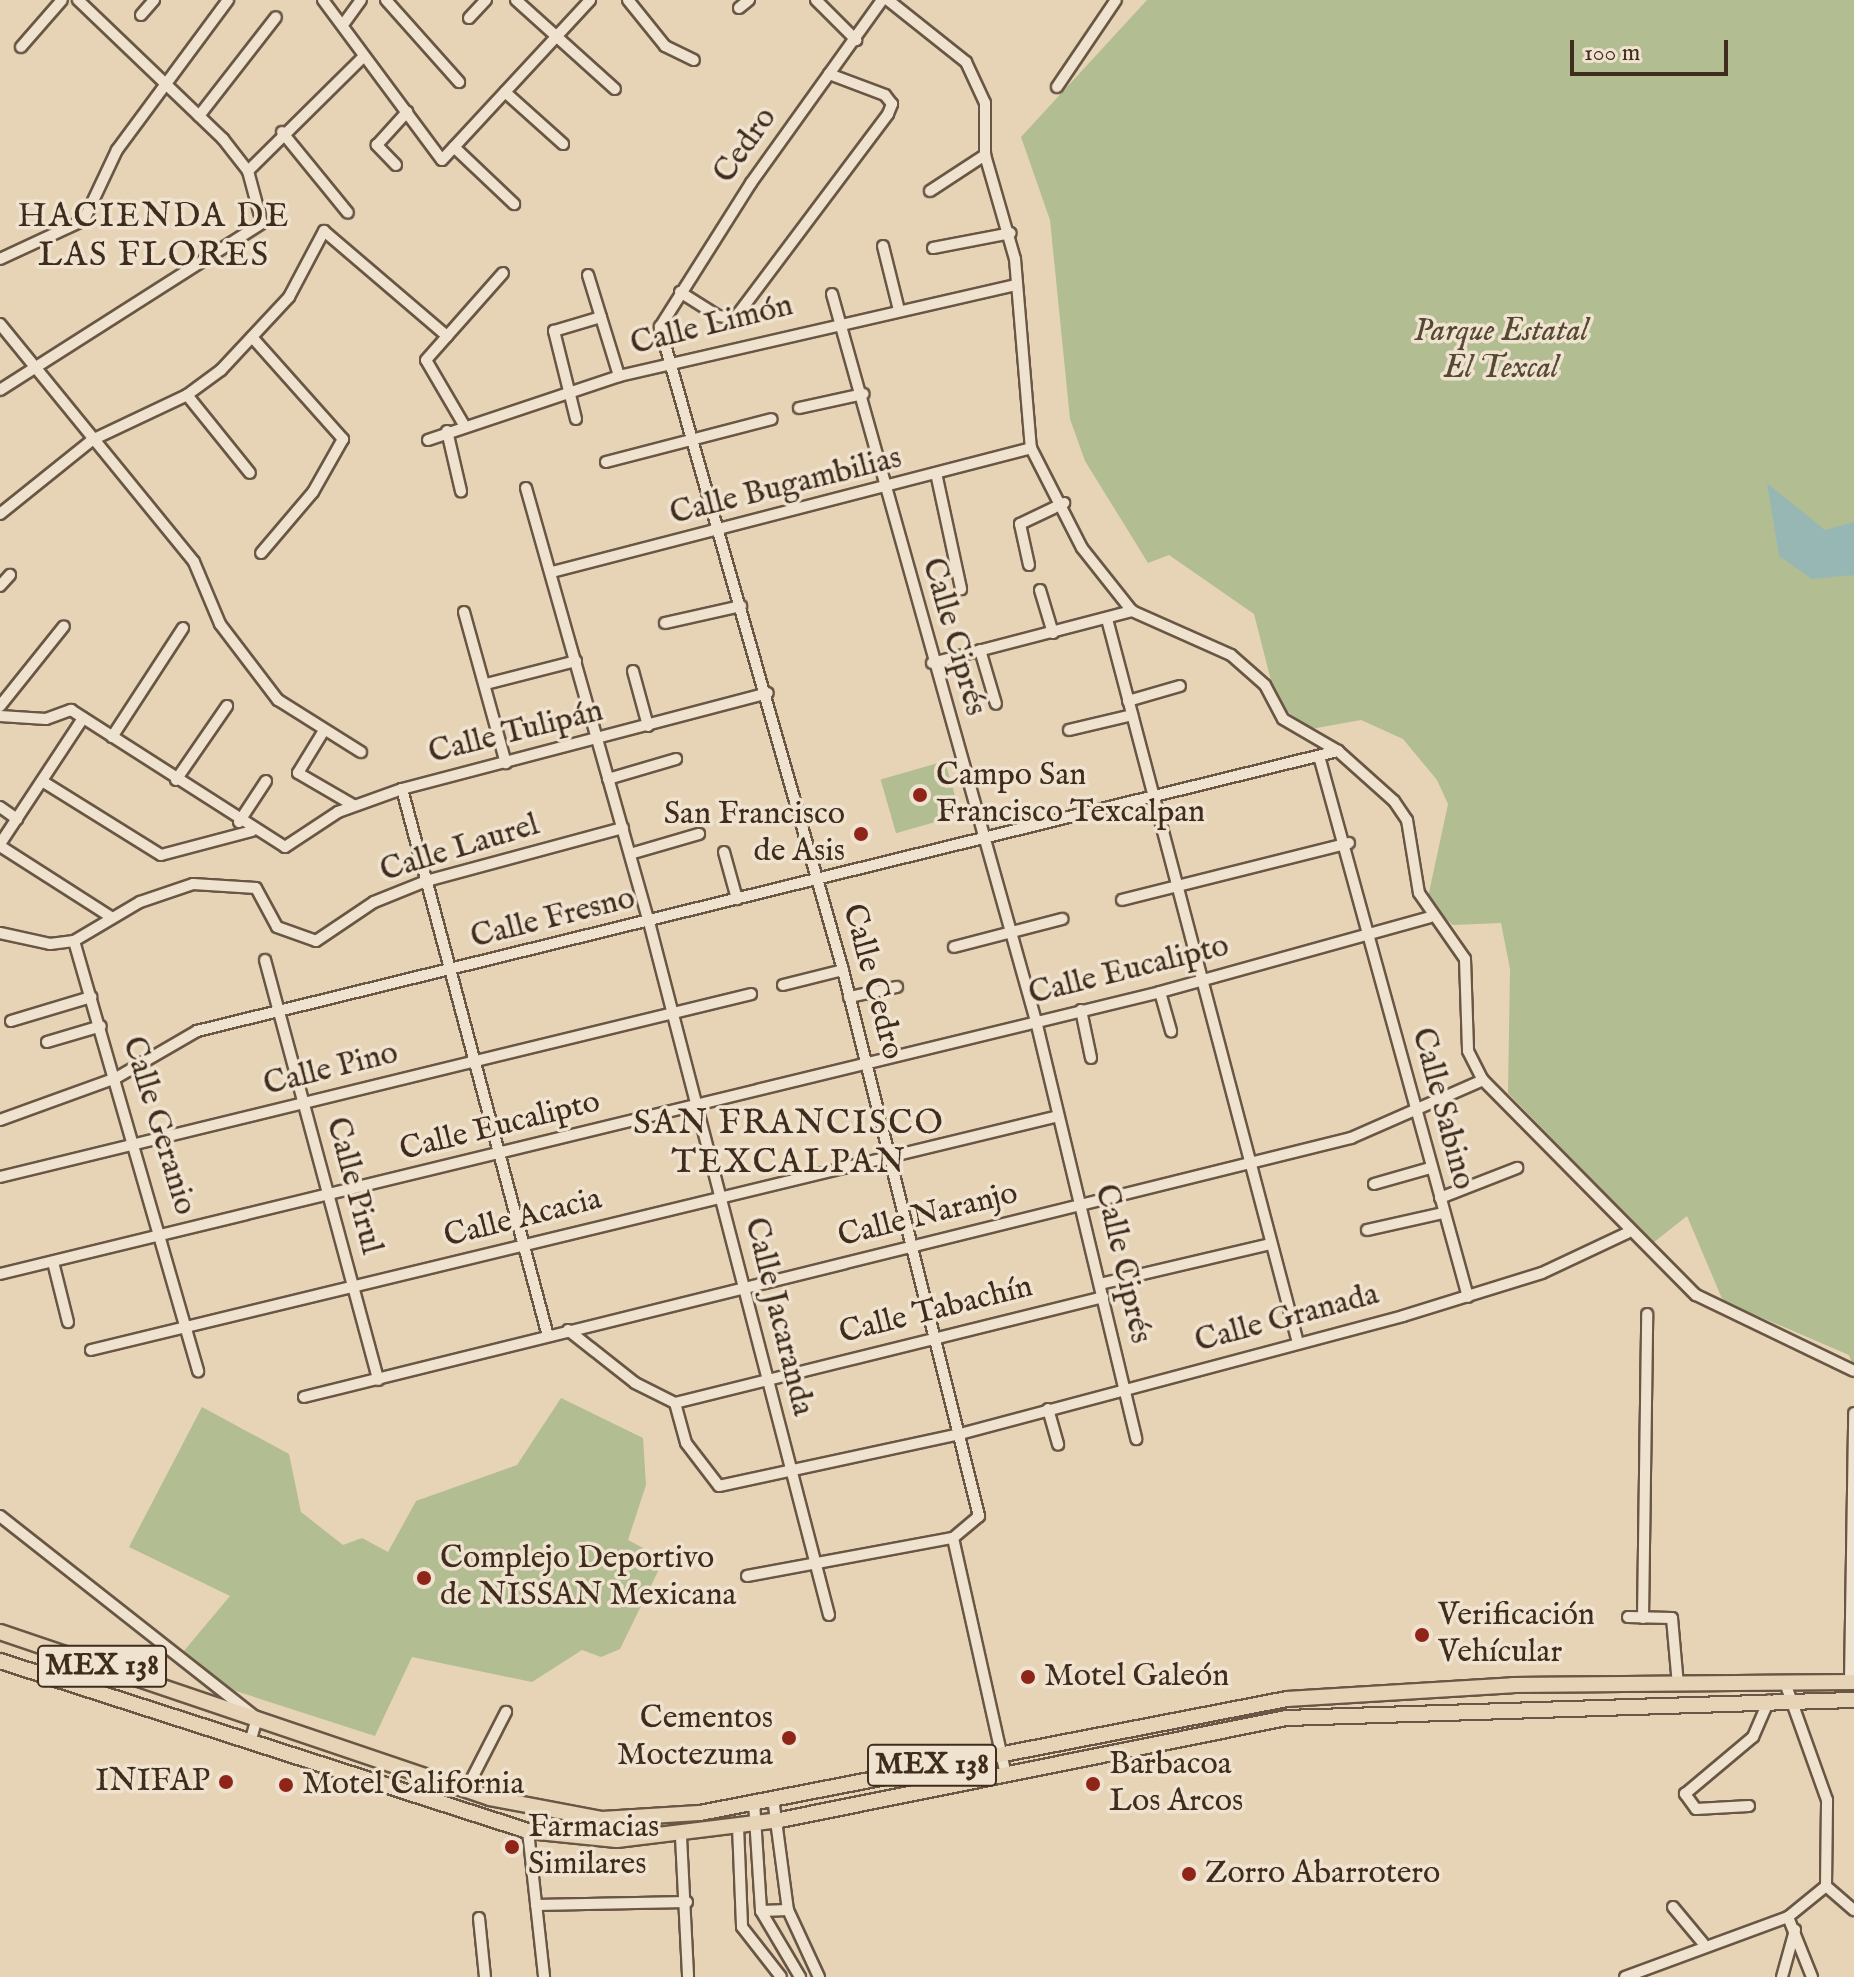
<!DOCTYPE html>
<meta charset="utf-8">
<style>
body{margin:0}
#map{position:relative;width:1854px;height:1977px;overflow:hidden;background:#e7d4b7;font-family:"IM FELL English",serif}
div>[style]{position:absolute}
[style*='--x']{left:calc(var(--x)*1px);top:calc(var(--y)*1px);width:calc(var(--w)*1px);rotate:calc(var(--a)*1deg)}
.green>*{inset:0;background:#b2bd91;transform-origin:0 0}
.water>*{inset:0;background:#97b7b4}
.roads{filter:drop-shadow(2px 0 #695644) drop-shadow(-2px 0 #695644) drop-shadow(0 2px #695644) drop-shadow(0 -2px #695644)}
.minor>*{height:10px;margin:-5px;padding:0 5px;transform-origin:5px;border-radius:5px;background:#efe3d0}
.major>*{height:14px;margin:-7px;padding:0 7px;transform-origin:7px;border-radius:7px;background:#e7d4b7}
.dots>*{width:22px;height:22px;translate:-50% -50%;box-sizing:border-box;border:4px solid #efe3d0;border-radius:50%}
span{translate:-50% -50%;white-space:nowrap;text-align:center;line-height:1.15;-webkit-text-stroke:7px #efe3d0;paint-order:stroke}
.shield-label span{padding:2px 6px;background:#efe3d0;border:2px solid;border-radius:6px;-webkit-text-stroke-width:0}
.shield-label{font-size:30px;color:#3f2c1d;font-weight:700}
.street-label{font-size:32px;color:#3f2c1d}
.park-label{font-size:32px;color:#564934;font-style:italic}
.poi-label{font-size:32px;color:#3f2c1d}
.left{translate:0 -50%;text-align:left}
.right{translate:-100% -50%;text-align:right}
.neighbourhood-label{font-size:34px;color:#3f2c1d;letter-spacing:2px}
.scale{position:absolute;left:1570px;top:40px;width:158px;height:36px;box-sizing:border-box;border:4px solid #3f2c1d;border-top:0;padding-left:10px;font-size:24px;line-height:28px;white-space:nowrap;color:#3f2c1d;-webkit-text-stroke:6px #efe3d0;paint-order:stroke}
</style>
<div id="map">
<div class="green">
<div style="clip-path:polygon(1147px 0,1854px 0,1854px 1369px,1849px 1355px,1723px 1301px,1687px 1216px,1653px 1243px,1508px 1093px,1510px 969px,1501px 923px,1453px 925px,1427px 902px,1448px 804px,1437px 780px,1403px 739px,1361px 720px,1311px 729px,1277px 704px,1254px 614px,1169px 555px,1148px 563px,1085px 461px,1070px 419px,1050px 220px,1021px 137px)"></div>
<div style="left:945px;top:761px;width:56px;height:67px;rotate:74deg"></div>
<div style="clip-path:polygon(561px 1398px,643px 1438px,646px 1485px,628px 1540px,664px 1559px,620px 1649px,601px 1657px,582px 1650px,532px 1682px,412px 1657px,375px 1736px,220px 1686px,183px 1652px,230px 1596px,129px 1547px,202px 1407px,289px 1454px,301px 1512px,343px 1545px,362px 1538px,388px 1552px,416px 1501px,517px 1465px)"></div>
</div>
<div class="water">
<div style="clip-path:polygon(1767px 483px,1825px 530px,1854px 522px,1854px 575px,1812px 579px,1779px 556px)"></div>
</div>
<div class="roads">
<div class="minor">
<div style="--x:323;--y:0;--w:199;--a:53.4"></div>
<div style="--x:442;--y:160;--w:218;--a:-47.2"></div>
<div style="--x:386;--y:0;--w:110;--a:48.3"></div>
<div style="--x:516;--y:0;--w:133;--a:42"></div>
<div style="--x:628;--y:0;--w:59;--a:51.2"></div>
<div style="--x:665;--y:46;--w:32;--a:26"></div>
<div style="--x:816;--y:0;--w:57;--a:45"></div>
<div style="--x:888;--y:0;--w:100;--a:38.5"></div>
<div style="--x:966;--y:62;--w:45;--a:65.1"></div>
<div style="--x:985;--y:103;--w:52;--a:90"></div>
<div style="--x:985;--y:155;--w:108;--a:73.9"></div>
<div style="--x:1015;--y:259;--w:190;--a:85.2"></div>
<div style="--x:1031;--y:448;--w:112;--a:63"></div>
<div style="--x:1082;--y:548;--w:80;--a:51.6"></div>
<div style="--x:1132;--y:611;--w:108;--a:24"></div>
<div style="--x:1231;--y:655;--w:45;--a:41.4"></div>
<div style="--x:1265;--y:685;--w:38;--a:62"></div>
<div style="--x:1283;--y:719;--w:64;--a:30.2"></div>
<div style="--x:1338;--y:751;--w:75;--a:41.8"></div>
<div style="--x:1394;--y:801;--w:23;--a:56"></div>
<div style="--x:1407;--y:820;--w:74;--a:80.7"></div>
<div style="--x:1419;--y:893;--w:80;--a:55.1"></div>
<div style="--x:1465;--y:959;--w:92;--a:88.1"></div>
<div style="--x:1468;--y:1051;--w:33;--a:63"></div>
<div style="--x:1483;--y:1080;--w:303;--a:45.3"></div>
<div style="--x:1696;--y:1295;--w:175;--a:25.7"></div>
<div style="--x:739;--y:8;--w:13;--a:-39"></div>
<div style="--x:141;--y:15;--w:20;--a:-49"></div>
<div style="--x:469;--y:18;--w:25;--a:-47"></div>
<div style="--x:345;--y:22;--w:27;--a:-54"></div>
<div style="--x:21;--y:47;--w:62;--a:-48.9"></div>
<div style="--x:1057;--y:87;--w:105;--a:-55.9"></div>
<div style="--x:505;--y:92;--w:78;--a:41.9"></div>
<div style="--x:199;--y:116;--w:125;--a:-52.1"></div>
<div style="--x:282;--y:132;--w:104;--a:50.8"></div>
<div style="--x:454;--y:147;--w:83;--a:43.5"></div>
<div style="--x:396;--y:165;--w:28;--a:-134"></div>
<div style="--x:377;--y:145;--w:45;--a:-47.7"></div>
<div style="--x:248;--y:171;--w:162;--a:-44.7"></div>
<div style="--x:930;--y:191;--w:66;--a:-33.2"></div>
<div style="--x:883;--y:246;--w:62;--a:76"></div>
<div style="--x:933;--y:248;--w:79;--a:-10.9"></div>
<div style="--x:0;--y:259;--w:93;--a:-24.9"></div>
<div style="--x:84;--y:220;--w:77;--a:-64.8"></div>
<div style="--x:117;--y:150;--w:187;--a:-53.5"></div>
<div style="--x:588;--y:275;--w:106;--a:72.9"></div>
<div style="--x:680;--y:292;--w:45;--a:32.3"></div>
<div style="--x:718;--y:316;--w:17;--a:7"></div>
<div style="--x:735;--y:318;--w:255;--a:-53.1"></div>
<div style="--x:888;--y:114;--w:11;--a:-68"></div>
<div style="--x:892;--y:104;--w:11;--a:-128"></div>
<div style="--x:885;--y:95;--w:60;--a:-159.4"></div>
<div style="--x:832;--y:294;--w:755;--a:74.33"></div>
<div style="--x:1036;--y:1021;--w:430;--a:76.5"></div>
<div style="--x:0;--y:324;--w:307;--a:50.8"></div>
<div style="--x:194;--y:562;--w:67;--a:67.2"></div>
<div style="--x:220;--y:624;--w:96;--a:52.7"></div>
<div style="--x:278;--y:700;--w:98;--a:32.1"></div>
<div style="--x:252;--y:337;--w:137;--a:48.3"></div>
<div style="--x:343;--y:439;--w:61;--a:119.5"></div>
<div style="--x:313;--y:492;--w:80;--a:130.4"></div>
<div style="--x:0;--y:390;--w:311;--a:-32.5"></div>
<div style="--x:262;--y:223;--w:54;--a:-105.1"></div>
<div style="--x:248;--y:171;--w:41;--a:-128"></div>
<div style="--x:223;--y:139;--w:201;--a:-136.2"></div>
<div style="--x:187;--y:395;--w:100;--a:51.1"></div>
<div style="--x:799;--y:408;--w:66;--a:-12.3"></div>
<div style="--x:576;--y:419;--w:91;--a:-104"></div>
<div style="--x:554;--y:331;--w:49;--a:-16.6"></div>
<div style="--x:464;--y:425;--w:75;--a:-120.3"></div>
<div style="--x:426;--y:360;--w:116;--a:-48.5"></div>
<div style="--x:447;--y:431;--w:62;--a:76.9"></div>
<div style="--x:428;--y:440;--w:201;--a:-18.5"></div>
<div style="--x:619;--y:376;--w:406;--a:-12.9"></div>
<div style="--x:606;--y:462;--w:171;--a:-14.5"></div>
<div style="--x:936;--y:473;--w:119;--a:77.8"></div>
<div style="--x:526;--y:488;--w:451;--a:74.2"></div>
<div style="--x:649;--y:922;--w:716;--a:75.44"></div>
<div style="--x:0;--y:514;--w:118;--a:-38.8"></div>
<div style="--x:92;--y:440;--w:105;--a:-25.3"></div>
<div style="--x:187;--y:395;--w:42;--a:-36.3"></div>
<div style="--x:221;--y:370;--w:100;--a:-47"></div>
<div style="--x:289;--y:297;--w:75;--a:-62.1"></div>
<div style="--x:324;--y:231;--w:162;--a:40.5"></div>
<div style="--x:1029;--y:565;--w:42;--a:-102.4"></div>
<div style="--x:1020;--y:524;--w:49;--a:-25.5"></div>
<div style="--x:552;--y:572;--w:495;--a:-14.5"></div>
<div style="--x:0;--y:586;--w:15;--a:-48"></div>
<div style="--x:1040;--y:590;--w:45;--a:73.2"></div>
<div style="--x:464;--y:612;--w:157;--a:74.5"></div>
<div style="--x:1107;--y:619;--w:749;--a:75.22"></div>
<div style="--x:665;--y:623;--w:78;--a:-12.6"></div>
<div style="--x:980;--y:650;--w:56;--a:73.5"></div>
<div style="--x:932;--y:663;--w:207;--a:-14.6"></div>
<div style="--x:633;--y:671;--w:57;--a:74.7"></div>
<div style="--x:486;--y:684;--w:93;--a:-14.3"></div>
<div style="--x:1128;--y:701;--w:54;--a:-16.1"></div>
<div style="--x:0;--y:706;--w:102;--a:-51.3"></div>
<div style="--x:0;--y:716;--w:46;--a:3.7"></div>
<div style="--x:46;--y:719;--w:27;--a:-20"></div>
<div style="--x:71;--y:710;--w:254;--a:32.6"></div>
<div style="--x:285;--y:847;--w:64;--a:-33.4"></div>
<div style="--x:338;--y:812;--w:68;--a:-19.8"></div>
<div style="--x:402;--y:789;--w:378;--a:-14.7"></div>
<div style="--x:1069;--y:730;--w:65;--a:-13.4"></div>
<div style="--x:323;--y:732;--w:48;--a:121.4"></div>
<div style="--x:298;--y:773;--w:64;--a:30.2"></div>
<div style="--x:112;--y:737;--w:130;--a:-56.9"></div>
<div style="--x:1319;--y:756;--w:561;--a:74.6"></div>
<div style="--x:608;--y:779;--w:71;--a:-16.4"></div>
<div style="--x:176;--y:780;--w:90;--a:-55.4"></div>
<div style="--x:42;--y:781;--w:140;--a:31.9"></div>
<div style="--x:161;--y:855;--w:94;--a:-14.8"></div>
<div style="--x:402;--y:789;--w:566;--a:75.06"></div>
<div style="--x:0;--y:807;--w:21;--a:35"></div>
<div style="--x:239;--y:822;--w:49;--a:-56.6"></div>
<div style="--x:0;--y:844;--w:151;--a:-56.6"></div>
<div style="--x:0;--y:846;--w:132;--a:32.6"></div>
<div style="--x:724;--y:852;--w:49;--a:74.5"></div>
<div style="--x:630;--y:854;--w:72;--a:-16.2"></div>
<div style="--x:1122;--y:900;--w:234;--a:-14.1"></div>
<div style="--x:0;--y:933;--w:51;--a:12.4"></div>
<div style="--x:50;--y:944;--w:24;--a:-7"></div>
<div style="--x:74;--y:941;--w:77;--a:-30.6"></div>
<div style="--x:140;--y:902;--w:56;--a:-18.8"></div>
<div style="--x:193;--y:884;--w:63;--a:3.6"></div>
<div style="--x:256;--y:888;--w:44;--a:61.7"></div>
<div style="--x:277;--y:927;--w:41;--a:19.7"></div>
<div style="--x:316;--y:941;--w:70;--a:-33.9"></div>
<div style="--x:374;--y:902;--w:56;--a:-22"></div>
<div style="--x:426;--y:881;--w:204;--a:-15.1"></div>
<div style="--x:74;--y:941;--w:448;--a:73.9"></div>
<div style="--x:954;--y:947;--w:112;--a:-14.5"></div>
<div style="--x:265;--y:960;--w:435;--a:74.9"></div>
<div style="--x:783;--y:985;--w:62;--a:-14"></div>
<div style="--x:1160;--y:992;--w:41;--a:74.2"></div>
<div style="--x:849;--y:997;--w:49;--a:-11.8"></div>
<div style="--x:1081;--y:1010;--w:49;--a:78.2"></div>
<div style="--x:11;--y:1021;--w:84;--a:-16.7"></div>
<div style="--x:47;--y:1042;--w:56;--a:-16.5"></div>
<div style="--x:0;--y:1120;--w:123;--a:-19.9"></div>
<div style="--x:116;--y:1078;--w:94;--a:-30.1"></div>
<div style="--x:197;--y:1031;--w:1175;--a:-13.79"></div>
<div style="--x:0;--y:1177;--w:773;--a:-13.69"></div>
<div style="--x:1374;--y:1184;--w:58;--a:-15.9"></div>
<div style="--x:1440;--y:1198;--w:83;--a:-21.3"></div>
<div style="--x:1367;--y:1230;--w:78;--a:-12.6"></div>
<div style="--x:53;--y:1262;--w:62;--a:76"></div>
<div style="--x:0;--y:1274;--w:1194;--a:-13.66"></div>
<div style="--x:1160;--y:992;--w:280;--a:-15.5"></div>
<div style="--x:1100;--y:1284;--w:175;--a:-13.2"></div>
<div style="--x:568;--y:1330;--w:85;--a:38.3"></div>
<div style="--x:635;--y:1383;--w:45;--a:26.6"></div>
<div style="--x:675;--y:1403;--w:441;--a:-13.9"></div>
<div style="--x:91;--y:1350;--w:995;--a:-13.6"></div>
<div style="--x:304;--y:1397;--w:1079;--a:-13.89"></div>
<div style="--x:1351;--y:1138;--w:144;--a:-23.7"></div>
<div style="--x:675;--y:1403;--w:41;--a:74.6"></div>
<div style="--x:686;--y:1443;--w:54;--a:52.5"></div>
<div style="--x:719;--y:1486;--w:247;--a:-12.2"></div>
<div style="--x:960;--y:1434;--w:458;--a:-14.9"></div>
<div style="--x:1403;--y:1316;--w:145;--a:-17.2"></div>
<div style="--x:1542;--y:1273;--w:94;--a:-25.2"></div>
<div style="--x:1048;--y:1409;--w:37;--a:74"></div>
<div style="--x:0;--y:1516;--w:327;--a:38.2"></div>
<div style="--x:257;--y:1718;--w:25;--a:106"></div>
<div style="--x:953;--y:1538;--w:239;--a:77.4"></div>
<div style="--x:747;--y:1576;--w:209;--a:-10.5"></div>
<div style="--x:953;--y:1538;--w:34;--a:-40"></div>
<div style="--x:979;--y:1516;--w:563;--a:-103.99"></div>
<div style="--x:843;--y:970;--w:669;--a:-105.89"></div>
<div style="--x:660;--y:327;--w:170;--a:-57.7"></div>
<div style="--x:751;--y:183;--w:225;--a:-54.4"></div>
<div style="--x:1628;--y:1617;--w:44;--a:1.3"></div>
<div style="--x:1672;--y:1618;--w:67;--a:84.9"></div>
<div style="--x:1643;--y:1618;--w:304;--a:-89.2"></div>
<div style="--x:1850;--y:1682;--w:269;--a:-89.1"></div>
<div style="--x:466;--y:1790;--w:88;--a:-62.9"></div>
<div style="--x:773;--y:1798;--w:113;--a:82.4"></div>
<div style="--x:788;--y:1910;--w:74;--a:65.2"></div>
<div style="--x:754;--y:1802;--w:109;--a:86.3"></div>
<div style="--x:761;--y:1911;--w:77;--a:59.4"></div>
<div style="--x:1749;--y:1806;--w:53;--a:176.8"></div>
<div style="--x:1696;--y:1809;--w:19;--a:-126"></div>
<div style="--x:1685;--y:1794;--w:89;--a:-40"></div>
<div style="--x:1753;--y:1737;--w:40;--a:-66.6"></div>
<div style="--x:738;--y:1826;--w:101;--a:87.7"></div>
<div style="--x:742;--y:1927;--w:63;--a:52"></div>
<div style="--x:528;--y:1831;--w:147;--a:83.7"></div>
<div style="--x:681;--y:1837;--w:140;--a:87.1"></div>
<div style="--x:1826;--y:1886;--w:37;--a:41"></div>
<div style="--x:536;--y:1905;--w:151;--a:-1.1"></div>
<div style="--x:1673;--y:1907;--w:47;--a:50.2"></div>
<div style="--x:761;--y:1911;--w:27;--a:-2"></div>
<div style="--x:1788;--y:1917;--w:65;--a:68.2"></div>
<div style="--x:479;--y:1918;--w:59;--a:84.2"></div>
<div style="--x:1625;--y:1977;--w:174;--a:-20.2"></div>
<div style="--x:1788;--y:1917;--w:49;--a:-39.2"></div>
<div style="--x:1826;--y:1886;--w:86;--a:-89.3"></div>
<div style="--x:1827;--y:1800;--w:124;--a:-109.7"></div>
<div style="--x:1782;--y:1977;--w:49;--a:-74.5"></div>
</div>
<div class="major">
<div style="--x:0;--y:1632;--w:517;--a:18.72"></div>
<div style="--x:490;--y:1798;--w:113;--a:10.7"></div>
<div style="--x:601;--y:1819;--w:99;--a:-3.5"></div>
<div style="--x:700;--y:1813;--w:598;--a:-10.99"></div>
<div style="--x:1287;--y:1699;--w:226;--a:-3.5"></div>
<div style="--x:1513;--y:1685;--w:341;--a:-0.5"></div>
<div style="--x:0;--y:1661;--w:555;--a:17.85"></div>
<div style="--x:528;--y:1831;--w:89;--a:5.8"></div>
<div style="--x:617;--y:1840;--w:164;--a:-7"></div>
<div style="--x:780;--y:1820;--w:516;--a:-11.4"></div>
<div style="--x:1286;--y:1718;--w:568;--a:-1.82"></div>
</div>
</div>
<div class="dots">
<div style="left:920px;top:795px;background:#8f2418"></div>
<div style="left:861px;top:834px;background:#8f2418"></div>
<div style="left:424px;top:1578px;background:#8f2418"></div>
<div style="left:1422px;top:1635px;background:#8f2418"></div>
<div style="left:1028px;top:1677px;background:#8f2418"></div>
<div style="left:789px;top:1738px;background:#8f2418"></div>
<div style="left:226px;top:1782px;background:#8f2418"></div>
<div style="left:1093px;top:1784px;background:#8f2418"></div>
<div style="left:286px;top:1785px;background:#8f2418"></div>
<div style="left:512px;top:1847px;background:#8f2418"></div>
<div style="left:1189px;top:1874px;background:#8f2418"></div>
</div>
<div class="shield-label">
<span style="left:102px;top:1666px">MEX 138</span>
<span style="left:932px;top:1765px">MEX 138</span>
</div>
<div class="street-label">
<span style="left:746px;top:146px;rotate:-55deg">Cedro</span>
<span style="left:712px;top:326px;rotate:-14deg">Calle Limón</span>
<span style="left:786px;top:487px;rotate:-14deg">Calle Bugambilias</span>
<span style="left:953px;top:637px;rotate:74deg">Calle Ciprés</span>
<span style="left:516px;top:733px;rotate:-14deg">Calle Tulipán</span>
<span style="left:460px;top:849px;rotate:-17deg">Calle Laurel</span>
<span style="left:553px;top:919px;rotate:-14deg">Calle Fresno</span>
<span style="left:1129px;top:971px;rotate:-14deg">Calle Eucalipto</span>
<span style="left:872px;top:982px;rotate:75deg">Calle Cedro</span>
<span style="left:331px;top:1070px;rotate:-14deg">Calle Pino</span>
<span style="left:1442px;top:1109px;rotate:75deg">Calle Sabino</span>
<span style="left:158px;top:1126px;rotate:73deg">Calle Geranio</span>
<span style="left:500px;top:1127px;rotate:-14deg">Calle Eucalipto</span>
<span style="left:353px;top:1186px;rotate:75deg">Calle Pirul</span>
<span style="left:928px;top:1216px;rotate:-14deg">Calle Naranjo</span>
<span style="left:523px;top:1219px;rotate:-14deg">Calle Acacia</span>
<span style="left:1122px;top:1264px;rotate:77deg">Calle Ciprés</span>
<span style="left:936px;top:1311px;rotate:-14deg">Calle Tabachín</span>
<span style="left:778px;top:1317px;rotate:76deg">Calle Jacaranda</span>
<span style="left:1287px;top:1319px;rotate:-15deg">Calle Granada</span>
</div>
<div class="park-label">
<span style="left:1501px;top:351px">Parque Estatal<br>El Texcal</span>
</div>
<div class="poi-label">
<span class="left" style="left:936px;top:795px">Campo San<br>Francisco Texcalpan</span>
<span class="right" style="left:845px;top:834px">San Francisco<br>de Asis</span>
<span class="left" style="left:440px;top:1578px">Complejo Deportivo<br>de NISSAN Mexicana</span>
<span class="left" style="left:1438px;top:1635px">Verificación<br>Vehícular</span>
<span class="left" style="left:1044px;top:1677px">Motel Galeón</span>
<span class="right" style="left:773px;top:1738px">Cementos<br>Moctezuma</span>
<span class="left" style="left:1109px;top:1784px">Barbacoa<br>Los Arcos</span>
<span class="right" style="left:210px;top:1782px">INIFAP</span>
<span class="left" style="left:302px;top:1785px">Motel California</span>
<span class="left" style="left:528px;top:1847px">Farmacias<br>Similares</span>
<span class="left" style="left:1205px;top:1874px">Zorro Abarrotero</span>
</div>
<div class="neighbourhood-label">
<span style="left:154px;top:236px">HACIENDA DE<br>LAS FLORES</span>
<span style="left:789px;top:1143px">SAN FRANCISCO<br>TEXCALPAN</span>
</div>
<div class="scale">100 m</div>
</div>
